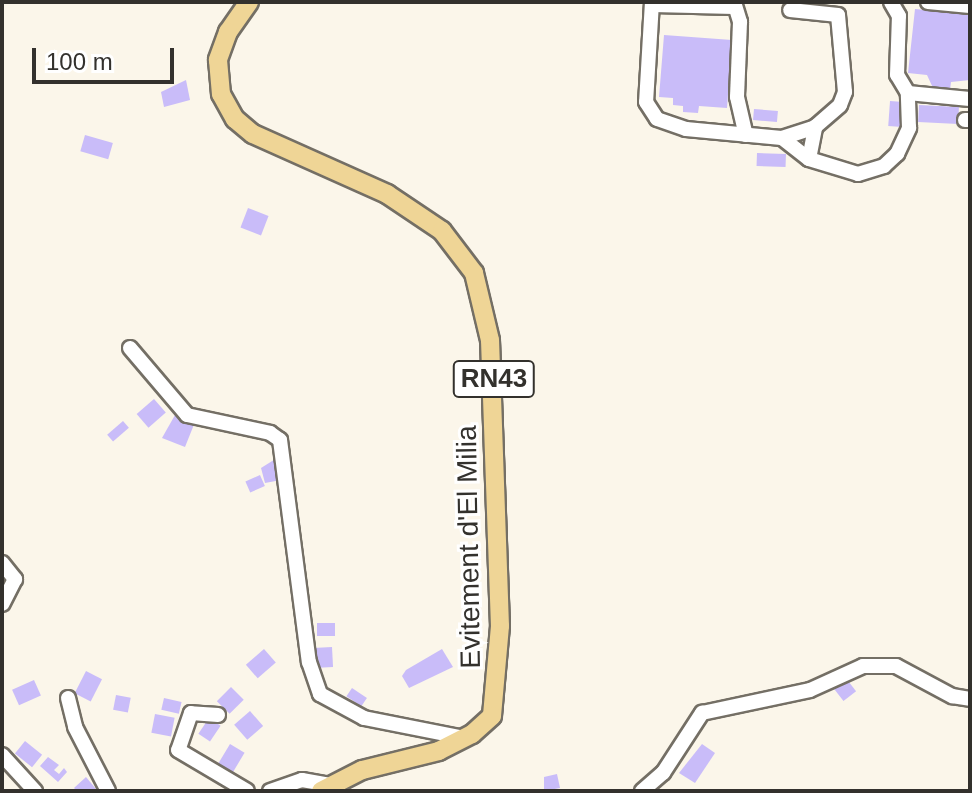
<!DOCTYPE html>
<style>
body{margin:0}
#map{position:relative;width:972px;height:793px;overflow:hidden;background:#fbf6ea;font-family:Arial,sans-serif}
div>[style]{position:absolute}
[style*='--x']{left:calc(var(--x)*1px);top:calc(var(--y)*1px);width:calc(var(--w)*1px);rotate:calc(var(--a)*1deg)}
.building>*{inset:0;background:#c9bcf9;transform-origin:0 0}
.roads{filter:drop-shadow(2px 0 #746f65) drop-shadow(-2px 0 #746f65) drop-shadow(0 2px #746f65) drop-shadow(0 -2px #746f65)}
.minor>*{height:14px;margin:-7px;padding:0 7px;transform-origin:7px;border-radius:7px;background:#fff}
.major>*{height:18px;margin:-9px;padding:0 9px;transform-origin:9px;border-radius:9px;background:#efd596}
span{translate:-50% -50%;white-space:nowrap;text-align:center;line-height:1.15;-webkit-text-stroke:6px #fff;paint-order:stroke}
.shield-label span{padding:2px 6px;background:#fff;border:2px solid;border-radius:6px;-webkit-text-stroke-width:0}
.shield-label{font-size:26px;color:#33312d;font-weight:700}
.street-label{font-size:28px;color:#33312d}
.frame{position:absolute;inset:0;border:4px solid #33312d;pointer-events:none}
.scale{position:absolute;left:32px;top:48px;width:142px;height:36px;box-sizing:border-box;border:4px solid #33312d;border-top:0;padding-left:10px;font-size:24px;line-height:28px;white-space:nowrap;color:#33312d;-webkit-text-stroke:6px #fff;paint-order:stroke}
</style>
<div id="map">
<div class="building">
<div style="clip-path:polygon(915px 9px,970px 14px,970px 80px,951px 82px,950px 90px,933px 88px,927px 75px,908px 73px)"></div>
<div style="clip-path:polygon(664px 35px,732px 40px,727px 108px,699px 106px,698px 113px,683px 112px,683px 106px,673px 105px,673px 98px,659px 97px)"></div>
<div style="clip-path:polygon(186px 80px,190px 100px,164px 107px,161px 92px)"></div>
<div style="left:890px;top:101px;width:14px;height:25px;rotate:4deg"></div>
<div style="left:919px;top:105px;width:40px;height:17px;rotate:3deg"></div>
<div style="left:754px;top:109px;width:24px;height:11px;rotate:5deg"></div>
<div style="left:85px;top:135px;width:29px;height:17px;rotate:16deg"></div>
<div style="left:757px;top:153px;width:29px;height:13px;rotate:2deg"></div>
<div style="left:248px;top:208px;width:22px;height:21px;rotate:21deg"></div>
<div style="left:154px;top:399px;width:18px;height:23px;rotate:49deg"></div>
<div style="clip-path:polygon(175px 415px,195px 422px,185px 447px,162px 438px)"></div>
<div style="left:123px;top:421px;width:9px;height:21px;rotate:49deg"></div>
<div style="clip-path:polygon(277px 458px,281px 480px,265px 483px,261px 468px)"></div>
<div style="left:260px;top:475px;width:12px;height:16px;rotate:66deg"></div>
<div style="left:317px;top:623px;width:18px;height:13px"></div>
<div style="left:332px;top:647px;width:20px;height:19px;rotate:87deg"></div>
<div style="left:264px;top:649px;width:18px;height:24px;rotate:49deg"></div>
<div style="clip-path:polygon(442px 649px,453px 667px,409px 688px,402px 676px,406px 670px)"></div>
<div style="left:86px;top:671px;width:18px;height:25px;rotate:27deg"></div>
<div style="left:845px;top:677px;width:18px;height:16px;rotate:52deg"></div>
<div style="left:34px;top:680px;width:17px;height:24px;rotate:66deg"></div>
<div style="left:231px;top:687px;width:18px;height:20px;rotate:45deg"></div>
<div style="left:352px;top:688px;width:18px;height:10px;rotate:34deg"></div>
<div style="left:116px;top:695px;width:15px;height:15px;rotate:11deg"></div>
<div style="left:164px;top:698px;width:18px;height:12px;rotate:13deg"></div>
<div style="left:250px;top:711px;width:20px;height:21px;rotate:49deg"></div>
<div style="left:155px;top:714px;width:20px;height:19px;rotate:11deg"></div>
<div style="left:209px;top:718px;width:14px;height:19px;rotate:34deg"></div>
<div style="left:25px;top:741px;width:22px;height:16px;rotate:39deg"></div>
<div style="left:230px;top:744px;width:17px;height:25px;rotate:31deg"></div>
<div style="clip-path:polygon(702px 744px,715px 753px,695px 783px,679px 773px)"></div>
<div style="clip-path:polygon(48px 757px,59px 765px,54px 770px,59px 774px,64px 768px,67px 772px,58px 782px,40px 766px)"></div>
<div style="clip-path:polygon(557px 774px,560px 788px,544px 791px,544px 777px)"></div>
<div style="clip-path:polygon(86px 777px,96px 789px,77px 791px,74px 788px)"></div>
</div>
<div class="roads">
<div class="minor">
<div style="--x:652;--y:2;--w:100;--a:93.4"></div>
<div style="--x:646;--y:102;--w:20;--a:57"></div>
<div style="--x:657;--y:119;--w:31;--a:19"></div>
<div style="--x:686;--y:129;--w:96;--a:5.4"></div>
<div style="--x:782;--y:138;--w:34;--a:38"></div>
<div style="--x:809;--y:159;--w:51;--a:17"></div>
<div style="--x:858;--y:174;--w:27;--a:-17"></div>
<div style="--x:884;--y:166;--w:18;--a:-43"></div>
<div style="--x:897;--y:154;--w:29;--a:-65"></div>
<div style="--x:909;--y:128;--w:35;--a:-92"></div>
<div style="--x:908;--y:93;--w:21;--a:-121"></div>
<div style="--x:897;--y:75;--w:59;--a:-88.1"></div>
<div style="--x:899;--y:16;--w:16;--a:-120"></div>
<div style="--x:734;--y:2;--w:21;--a:73"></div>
<div style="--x:740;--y:22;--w:75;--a:92.3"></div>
<div style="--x:737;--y:97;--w:39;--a:77"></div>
<div style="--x:928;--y:2;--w:42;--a:5.4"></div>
<div style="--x:653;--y:5;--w:81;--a:1.4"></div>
<div style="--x:908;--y:93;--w:62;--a:5.5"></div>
<div style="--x:965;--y:120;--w:5;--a:0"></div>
<div style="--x:782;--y:138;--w:35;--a:-18"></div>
<div style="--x:815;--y:127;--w:33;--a:-41"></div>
<div style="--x:840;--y:105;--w:14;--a:-69"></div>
<div style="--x:845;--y:92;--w:77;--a:-95.2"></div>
<div style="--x:838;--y:15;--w:48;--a:-174.1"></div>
<div style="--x:809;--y:159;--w:33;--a:-79"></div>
<div style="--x:130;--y:348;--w:88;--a:49.6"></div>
<div style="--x:187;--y:415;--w:85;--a:12.2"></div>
<div style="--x:270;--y:433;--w:12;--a:35"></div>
<div style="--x:280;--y:440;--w:224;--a:82.6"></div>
<div style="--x:309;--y:662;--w:34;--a:71"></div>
<div style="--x:320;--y:694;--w:50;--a:28.6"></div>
<div style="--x:364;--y:718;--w:103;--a:11.2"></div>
<div style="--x:2;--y:563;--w:21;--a:51"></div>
<div style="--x:15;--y:579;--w:28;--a:117"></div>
<div style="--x:68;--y:698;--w:30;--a:76"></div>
<div style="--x:75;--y:727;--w:72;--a:62.7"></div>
<div style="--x:218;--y:715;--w:27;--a:-176"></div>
<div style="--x:191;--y:713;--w:39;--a:109"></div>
<div style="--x:178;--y:750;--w:80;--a:30.7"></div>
<div style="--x:2;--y:755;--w:49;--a:47.5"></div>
<div style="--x:270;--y:791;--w:34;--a:-19"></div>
<div style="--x:302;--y:780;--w:27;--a:10"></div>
<div style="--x:642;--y:791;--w:28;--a:-41"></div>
<div style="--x:663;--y:773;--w:72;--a:-57"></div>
<div style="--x:702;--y:713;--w:110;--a:-12"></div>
<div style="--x:810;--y:690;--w:58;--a:-24.4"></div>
<div style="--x:863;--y:666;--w:33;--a:0"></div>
<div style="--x:896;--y:666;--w:64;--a:28.2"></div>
<div style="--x:952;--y:696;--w:18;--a:9"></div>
</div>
<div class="major">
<div style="--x:249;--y:2;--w:37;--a:125"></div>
<div style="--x:228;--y:32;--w:30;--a:110"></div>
<div style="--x:218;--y:60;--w:34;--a:85"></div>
<div style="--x:221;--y:94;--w:29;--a:61"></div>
<div style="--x:235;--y:119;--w:23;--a:40"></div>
<div style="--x:253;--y:134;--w:147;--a:24.1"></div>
<div style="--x:387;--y:194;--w:66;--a:33.9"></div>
<div style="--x:442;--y:231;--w:53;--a:52.7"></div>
<div style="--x:474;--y:273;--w:69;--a:76.6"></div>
<div style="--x:490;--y:340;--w:286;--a:88"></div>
<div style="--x:500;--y:626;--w:90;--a:95.1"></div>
<div style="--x:492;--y:716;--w:27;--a:138"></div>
<div style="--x:472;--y:734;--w:37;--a:153"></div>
<div style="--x:439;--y:751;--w:79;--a:166.1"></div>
<div style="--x:362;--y:770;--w:46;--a:152.9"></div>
</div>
</div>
<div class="shield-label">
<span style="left:494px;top:379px">RN43</span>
</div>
<div class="street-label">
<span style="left:469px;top:547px;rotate:-91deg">Evitement d'El Milia</span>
</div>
<div class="frame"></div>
<div class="scale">100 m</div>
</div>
